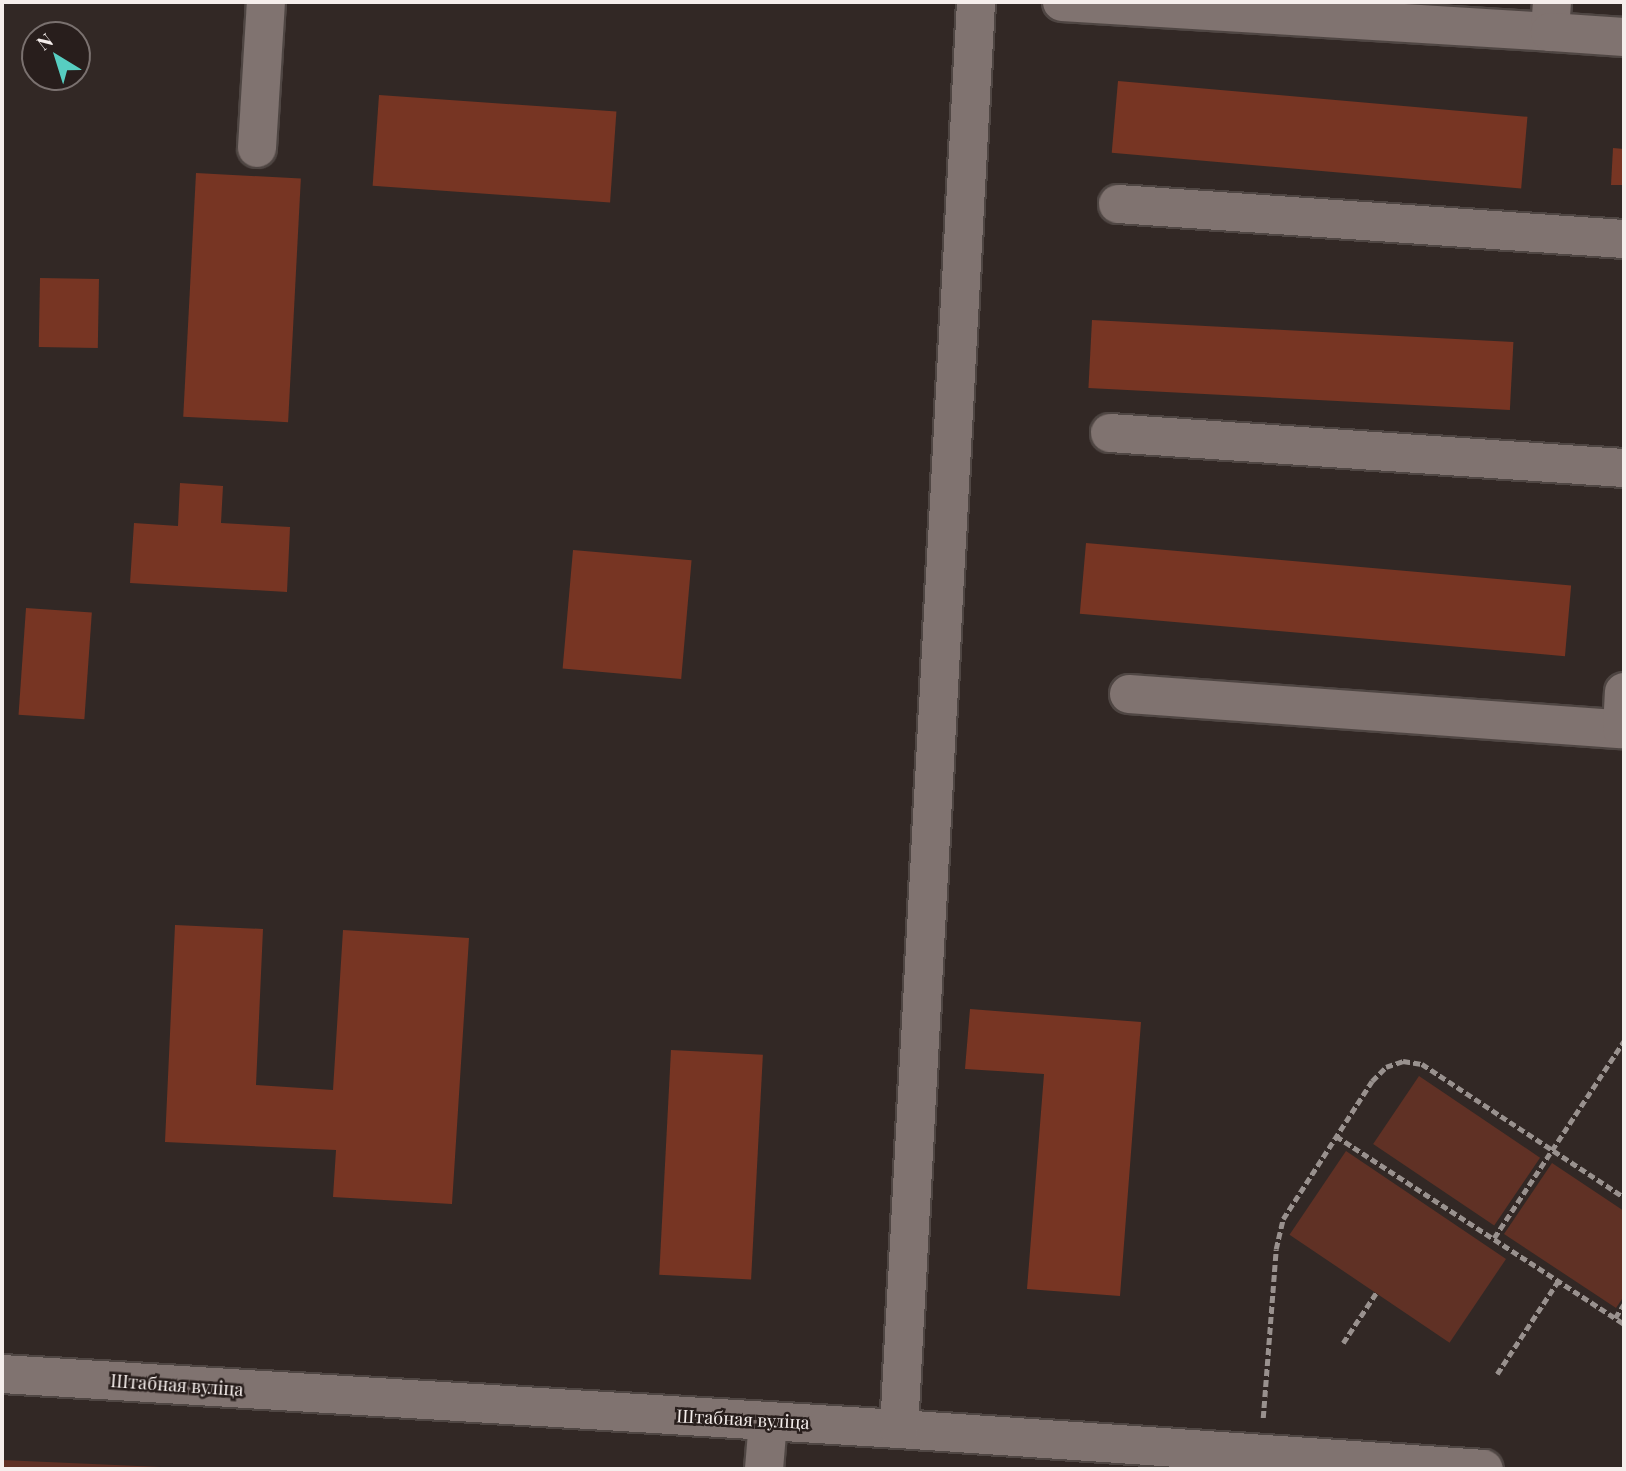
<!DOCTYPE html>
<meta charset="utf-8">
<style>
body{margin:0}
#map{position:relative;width:1626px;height:1471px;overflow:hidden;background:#322825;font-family:"Playfair Display",serif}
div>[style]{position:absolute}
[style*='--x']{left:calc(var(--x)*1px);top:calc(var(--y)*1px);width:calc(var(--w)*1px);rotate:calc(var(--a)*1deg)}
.green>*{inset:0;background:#603125;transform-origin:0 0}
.building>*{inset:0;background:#773523;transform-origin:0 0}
.path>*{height:4.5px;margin-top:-2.25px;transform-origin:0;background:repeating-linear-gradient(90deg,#99918e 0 7px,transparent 0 10.5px)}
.roads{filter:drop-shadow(2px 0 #4f4643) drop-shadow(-2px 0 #4f4643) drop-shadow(0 2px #4f4643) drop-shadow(0 -2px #4f4643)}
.minor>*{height:38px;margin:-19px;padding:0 19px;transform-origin:19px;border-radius:19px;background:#807370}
span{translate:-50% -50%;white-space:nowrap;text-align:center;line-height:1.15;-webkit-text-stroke:5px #281e1c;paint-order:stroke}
.street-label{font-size:18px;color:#f5eeec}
.frame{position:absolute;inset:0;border:4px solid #f5eeec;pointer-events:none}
.north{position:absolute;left:21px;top:21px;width:70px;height:70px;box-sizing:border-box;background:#281e1c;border:2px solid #7a716f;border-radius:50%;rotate:322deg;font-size:19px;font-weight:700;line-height:28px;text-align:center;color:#f5eeec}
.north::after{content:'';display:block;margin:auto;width:24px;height:32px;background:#57cec1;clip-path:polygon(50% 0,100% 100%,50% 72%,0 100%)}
</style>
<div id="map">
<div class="green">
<div style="left:1419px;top:1076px;width:146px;height:82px;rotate:34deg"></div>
<div style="left:1346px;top:1151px;width:193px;height:101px;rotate:34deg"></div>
<div style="clip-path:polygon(1552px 1163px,1624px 1211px,1624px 1296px,1616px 1308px,1504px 1234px)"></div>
<div style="clip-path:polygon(2px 1460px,206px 1469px,2px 1469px)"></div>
</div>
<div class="building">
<div style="left:1118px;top:81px;width:411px;height:72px;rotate:5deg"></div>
<div style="left:379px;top:95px;width:238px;height:91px;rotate:4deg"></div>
<div style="clip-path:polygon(1613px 148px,1624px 149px,1624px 185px,1611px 185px)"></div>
<div style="left:196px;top:173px;width:105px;height:244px;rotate:3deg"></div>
<div style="left:40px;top:278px;width:59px;height:69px;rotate:1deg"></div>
<div style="left:1092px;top:320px;width:422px;height:68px;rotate:3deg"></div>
<div style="clip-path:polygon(180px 483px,223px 486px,221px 523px,290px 527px,287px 592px,130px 583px,134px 523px,178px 526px)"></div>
<div style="left:1086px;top:543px;width:487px;height:71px;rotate:5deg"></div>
<div style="left:573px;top:550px;width:119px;height:119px;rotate:5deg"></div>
<div style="left:26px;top:608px;width:66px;height:107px;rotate:4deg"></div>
<div style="clip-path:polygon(175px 925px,263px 929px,256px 1085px,333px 1090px,343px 930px,469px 938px,452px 1204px,333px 1197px,336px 1150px,165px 1142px)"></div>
<div style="clip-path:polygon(970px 1009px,1141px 1022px,1120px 1296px,1027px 1289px,1044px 1074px,965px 1069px)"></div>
<div style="left:671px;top:1050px;width:92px;height:225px;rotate:3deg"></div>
</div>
<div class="path">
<div style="--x:1336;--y:1136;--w:344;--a:33.1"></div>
<div style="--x:1494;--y:1238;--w:236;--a:-56.6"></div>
<div style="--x:1615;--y:1318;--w:17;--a:-57"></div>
<div style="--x:1343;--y:1343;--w:60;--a:-56.6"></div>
<div style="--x:1497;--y:1374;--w:111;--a:-56.7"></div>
<div style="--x:1263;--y:1418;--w:169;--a:-85.6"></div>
<div style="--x:1276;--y:1249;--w:31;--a:-77"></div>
<div style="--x:1283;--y:1219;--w:164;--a:-57.2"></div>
<div style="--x:1372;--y:1081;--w:20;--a:-45"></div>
<div style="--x:1386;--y:1067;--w:18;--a:-19"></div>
<div style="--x:1403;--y:1061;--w:19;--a:9"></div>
<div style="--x:1422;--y:1064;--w:242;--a:33.4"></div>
</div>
<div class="roads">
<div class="minor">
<div style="--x:1062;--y:2;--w:489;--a:3.5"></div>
<div style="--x:1552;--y:2;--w:30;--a:94"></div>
<div style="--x:1550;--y:32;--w:74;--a:3.9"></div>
<div style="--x:257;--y:148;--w:146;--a:-86.5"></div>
<div style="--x:1118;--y:204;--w:507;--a:3.96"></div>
<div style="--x:1110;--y:433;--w:515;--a:3.9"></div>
<div style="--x:1129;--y:694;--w:494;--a:4.1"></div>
<div style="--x:1622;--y:729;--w:37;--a:-87"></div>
<div style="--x:2;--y:1374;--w:899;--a:3.51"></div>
<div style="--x:899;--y:1429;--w:586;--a:3.91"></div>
<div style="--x:899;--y:1429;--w:1429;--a:-86.91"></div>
<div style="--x:764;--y:1469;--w:48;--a:-85.2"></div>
</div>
</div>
<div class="street-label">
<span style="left:177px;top:1385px;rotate:4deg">Штабная вуліца</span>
<span style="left:743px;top:1419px;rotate:3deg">Штабная вуліца</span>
</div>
<div class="frame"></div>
<div class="north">N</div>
</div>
